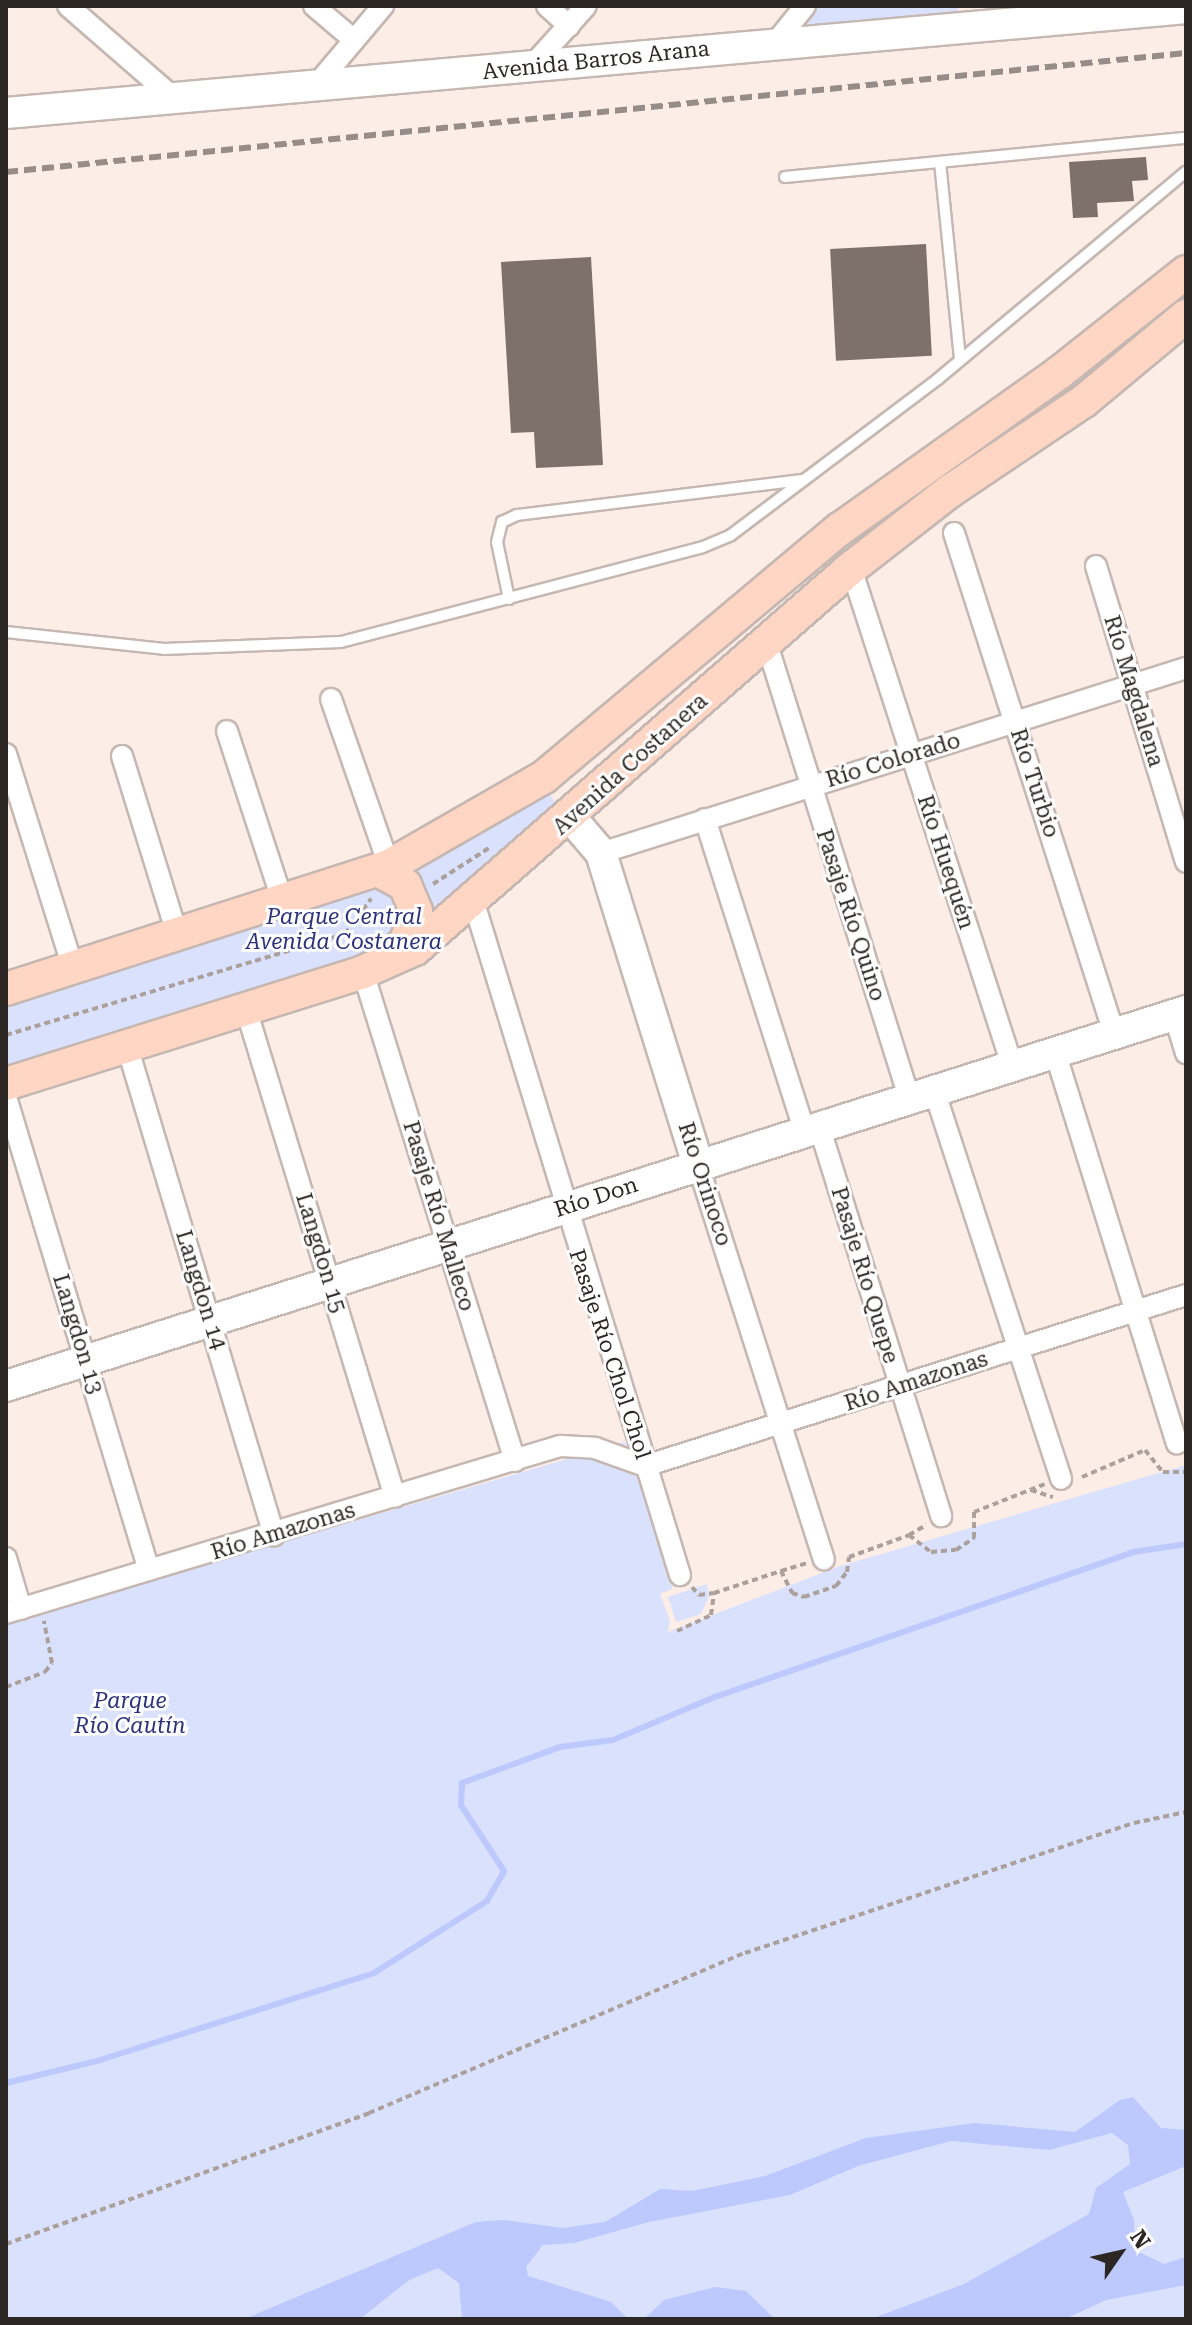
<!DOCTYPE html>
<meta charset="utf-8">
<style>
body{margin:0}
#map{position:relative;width:1192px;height:2325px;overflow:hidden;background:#fcede7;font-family:"Roboto Serif",serif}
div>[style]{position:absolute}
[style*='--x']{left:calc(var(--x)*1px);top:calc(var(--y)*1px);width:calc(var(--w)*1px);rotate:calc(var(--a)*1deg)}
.green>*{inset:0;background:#dae1fd}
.water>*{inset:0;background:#bdc8fd}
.stream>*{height:6px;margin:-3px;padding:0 3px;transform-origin:3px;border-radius:3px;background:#bdc8fd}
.building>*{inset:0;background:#7e716c;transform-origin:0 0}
.path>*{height:4px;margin-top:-2px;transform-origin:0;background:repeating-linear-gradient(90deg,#aba09b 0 6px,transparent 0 10px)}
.roads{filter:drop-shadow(2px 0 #c5b7b1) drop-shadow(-2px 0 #c5b7b1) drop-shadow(0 2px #c5b7b1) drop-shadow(0 -2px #c5b7b1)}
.lane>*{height:10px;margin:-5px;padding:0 5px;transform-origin:5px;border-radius:5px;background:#fff}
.street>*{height:20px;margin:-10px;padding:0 10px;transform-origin:10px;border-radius:10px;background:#fff}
.secondary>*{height:30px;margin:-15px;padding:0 15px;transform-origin:15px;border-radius:15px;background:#fff}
.primary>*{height:32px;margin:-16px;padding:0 16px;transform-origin:16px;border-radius:16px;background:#ffd5c3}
.rail>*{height:6px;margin-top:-3px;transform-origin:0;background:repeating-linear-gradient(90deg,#978d88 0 12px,transparent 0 18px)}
span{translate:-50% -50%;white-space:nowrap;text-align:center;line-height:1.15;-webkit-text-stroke:6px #fefefe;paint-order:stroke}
.street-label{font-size:22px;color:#2c2724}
.park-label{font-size:22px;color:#2c317b;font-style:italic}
.frame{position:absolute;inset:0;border:8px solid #2c2724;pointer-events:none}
.north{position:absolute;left:1080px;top:2213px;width:80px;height:80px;-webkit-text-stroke:6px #fefefe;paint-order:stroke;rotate:56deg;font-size:22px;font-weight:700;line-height:32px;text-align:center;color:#2c2724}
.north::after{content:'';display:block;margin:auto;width:28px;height:36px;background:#2c2724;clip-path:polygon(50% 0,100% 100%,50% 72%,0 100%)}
</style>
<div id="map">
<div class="green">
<div style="clip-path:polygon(809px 6px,954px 6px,965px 15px,822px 28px,809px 25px,805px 16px)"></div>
<div style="clip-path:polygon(543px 783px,564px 817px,413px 946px,6px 1079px,6px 992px,391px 870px)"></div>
<div style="clip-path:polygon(625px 1442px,666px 1557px,672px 1589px,660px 1594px,670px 1621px,668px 1632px,840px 1566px,1186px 1465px,1186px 2319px,6px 2319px,6px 1623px)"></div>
<div style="clip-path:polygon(707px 1584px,709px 1596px,701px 1614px,676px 1622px,668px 1597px)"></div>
</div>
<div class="water">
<div style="clip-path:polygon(1133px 2097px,1161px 2128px,1186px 2130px,1186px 2166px,1123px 2192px,1134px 2220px,1135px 2250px,1164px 2264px,1186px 2257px,1186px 2285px,1106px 2300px,1065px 2319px,871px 2319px,964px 2284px,1089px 2214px,1096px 2188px,1130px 2164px,1128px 2145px,1112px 2133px,1049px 2150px,951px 2141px,858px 2166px,790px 2195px,649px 2222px,574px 2243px,543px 2245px,526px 2267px,528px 2276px,611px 2302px,628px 2319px,462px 2319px,459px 2283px,438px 2268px,409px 2280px,360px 2319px,244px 2319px,476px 2222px,504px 2220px,563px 2228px,605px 2222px,660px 2189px,692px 2191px,765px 2176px,866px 2138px,975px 2123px,1075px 2132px,1120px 2100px)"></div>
<div style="clip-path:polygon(715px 2287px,746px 2291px,775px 2319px,644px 2319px,664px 2300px)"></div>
</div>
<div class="stream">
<div style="--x:6;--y:2083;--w:94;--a:-13.6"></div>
<div style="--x:97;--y:2061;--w:291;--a:-17.6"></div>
<div style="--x:374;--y:1973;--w:134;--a:-32.5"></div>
<div style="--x:487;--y:1901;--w:34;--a:-60"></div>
<div style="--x:504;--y:1871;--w:79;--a:-123.1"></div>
<div style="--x:461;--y:1805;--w:22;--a:-87"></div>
<div style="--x:462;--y:1783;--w:104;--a:-20.2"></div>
<div style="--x:560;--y:1747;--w:53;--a:-7.5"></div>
<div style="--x:613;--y:1740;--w:111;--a:-22.9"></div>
<div style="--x:715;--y:1697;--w:442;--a:-19.1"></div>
<div style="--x:1133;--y:1552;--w:54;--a:-8.6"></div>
</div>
<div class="building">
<div style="clip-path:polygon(1146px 157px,1148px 180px,1132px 181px,1134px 201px,1097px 203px,1098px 217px,1073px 218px,1069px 162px)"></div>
<div style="left:926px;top:244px;width:112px;height:96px;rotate:87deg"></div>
<div style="clip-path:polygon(591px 257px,603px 465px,536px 468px,534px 432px,511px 433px,501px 262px)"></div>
</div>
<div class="path">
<div style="--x:433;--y:884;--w:67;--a:-32.7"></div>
<div style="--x:6;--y:1035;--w:354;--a:-16.6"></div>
<div style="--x:345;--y:934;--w:44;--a:-53.4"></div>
<div style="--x:1082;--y:1477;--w:69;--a:-23.2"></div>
<div style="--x:1145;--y:1450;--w:28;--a:51"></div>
<div style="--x:1163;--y:1472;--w:23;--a:0"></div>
<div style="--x:1031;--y:1490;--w:23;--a:18"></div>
<div style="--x:909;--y:1535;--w:20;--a:-30"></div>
<div style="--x:781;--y:1571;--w:27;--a:-17"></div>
<div style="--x:692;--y:1587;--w:11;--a:49"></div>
<div style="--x:699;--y:1595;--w:15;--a:-8"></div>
<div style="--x:677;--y:1631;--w:38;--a:-25"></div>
<div style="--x:711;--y:1615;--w:22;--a:-82"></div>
<div style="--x:714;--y:1593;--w:71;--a:-18.2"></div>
<div style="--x:781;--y:1571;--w:25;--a:63"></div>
<div style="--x:792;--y:1593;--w:13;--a:18"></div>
<div style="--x:804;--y:1597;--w:34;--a:-19"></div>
<div style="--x:836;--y:1586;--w:18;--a:-52"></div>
<div style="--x:847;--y:1572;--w:15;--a:-82"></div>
<div style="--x:849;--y:1557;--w:64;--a:-20.1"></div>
<div style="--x:909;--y:1535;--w:28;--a:38"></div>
<div style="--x:931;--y:1552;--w:25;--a:-5"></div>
<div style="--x:956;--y:1550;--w:22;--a:-34"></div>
<div style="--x:974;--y:1538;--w:26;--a:-90"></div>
<div style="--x:974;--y:1512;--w:76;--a:-21.5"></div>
<div style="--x:6;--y:1687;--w:42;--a:-21"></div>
<div style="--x:45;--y:1672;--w:11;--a:-52"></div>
<div style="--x:52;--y:1663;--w:43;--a:-100.8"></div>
<div style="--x:6;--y:2244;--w:386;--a:-19.8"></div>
<div style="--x:369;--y:2113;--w:409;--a:-23.1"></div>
<div style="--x:745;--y:1953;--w:410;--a:-18.5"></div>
<div style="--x:1134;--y:1823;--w:53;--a:-11.9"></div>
</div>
<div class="roads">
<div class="lane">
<div style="--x:940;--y:162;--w:197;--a:84.2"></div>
<div style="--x:785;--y:177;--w:403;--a:-5.6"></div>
<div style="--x:509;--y:599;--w:58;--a:-101.9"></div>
<div style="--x:497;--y:542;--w:21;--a:-76"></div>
<div style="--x:502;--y:522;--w:17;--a:-25"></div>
<div style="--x:517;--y:515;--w:286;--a:-7"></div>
<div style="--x:6;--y:632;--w:159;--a:6.1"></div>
<div style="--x:164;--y:649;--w:177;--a:-2.3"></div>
<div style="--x:341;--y:642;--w:374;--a:-14.7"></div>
<div style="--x:703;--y:547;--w:30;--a:-23"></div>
<div style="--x:731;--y:535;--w:259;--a:-37"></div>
<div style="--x:938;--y:379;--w:323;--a:-39.9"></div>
</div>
<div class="street">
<div style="--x:68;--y:6;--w:140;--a:41"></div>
<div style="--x:314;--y:6;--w:52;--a:40.4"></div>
<div style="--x:547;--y:6;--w:30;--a:42"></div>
<div style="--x:776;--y:42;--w:46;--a:-51.1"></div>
<div style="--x:531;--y:67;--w:82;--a:-48"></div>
<div style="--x:313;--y:89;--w:109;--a:-49.9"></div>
<div style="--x:954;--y:533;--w:525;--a:72.26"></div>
<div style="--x:1096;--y:566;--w:309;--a:73.1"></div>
<div style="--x:851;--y:568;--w:522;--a:72.05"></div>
<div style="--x:766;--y:641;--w:478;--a:72.6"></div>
<div style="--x:331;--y:699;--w:177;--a:70.8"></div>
<div style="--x:227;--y:731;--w:180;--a:71.9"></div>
<div style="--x:6;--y:754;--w:224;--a:72.6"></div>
<div style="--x:122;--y:756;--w:186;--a:72.8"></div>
<div style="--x:705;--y:819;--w:326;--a:72.3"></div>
<div style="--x:601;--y:853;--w:614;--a:-17.55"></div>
<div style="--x:474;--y:903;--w:703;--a:72.96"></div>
<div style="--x:363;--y:972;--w:512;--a:72.73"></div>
<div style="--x:246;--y:1009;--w:510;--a:73.02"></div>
<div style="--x:1174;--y:1014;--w:41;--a:72.9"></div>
<div style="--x:127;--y:1046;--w:511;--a:73.27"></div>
<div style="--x:1055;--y:1052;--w:410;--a:72.7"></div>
<div style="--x:934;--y:1090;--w:409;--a:71.9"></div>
<div style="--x:6;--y:1097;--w:494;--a:73.2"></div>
<div style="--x:819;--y:1126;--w:409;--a:72.6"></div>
<div style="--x:698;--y:1165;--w:414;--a:72.3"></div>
<div style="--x:6;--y:1558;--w:53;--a:73.6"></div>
<div style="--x:6;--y:1613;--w:579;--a:-16.78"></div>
<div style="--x:560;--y:1446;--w:35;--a:3"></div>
<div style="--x:595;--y:1448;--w:53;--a:19.8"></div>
<div style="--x:645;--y:1466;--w:567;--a:-17.54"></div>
</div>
<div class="secondary">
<div style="--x:6;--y:113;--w:1185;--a:-5.08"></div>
<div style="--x:571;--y:818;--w:46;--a:49.4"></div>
<div style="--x:601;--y:853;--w:327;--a:72.7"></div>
<div style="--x:6;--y:1386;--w:1238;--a:-17.63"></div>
</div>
<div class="primary">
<div style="--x:378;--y:870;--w:31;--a:29"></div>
<div style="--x:405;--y:885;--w:28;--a:67"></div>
<div style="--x:416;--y:911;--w:32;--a:108"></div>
<div style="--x:406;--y:941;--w:21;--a:133"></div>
<div style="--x:6;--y:989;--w:402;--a:-17.8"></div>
<div style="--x:389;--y:866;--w:179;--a:-29.9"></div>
<div style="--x:544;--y:777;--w:386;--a:-40"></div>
<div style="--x:840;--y:529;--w:270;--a:-35.5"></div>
<div style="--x:1060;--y:372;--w:161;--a:-38.4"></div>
<div style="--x:6;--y:1084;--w:374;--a:-17.4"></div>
<div style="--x:363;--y:972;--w:57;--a:-23.9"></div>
<div style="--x:415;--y:949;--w:579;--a:-41.15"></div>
<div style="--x:851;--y:568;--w:125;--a:-37.9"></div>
<div style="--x:950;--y:491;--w:161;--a:-33.9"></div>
<div style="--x:1084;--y:401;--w:133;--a:-39.8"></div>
</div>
</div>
<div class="rail">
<div style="--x:6;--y:172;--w:1186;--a:-5.76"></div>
</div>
<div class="street-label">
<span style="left:596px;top:60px;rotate:-6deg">Avenida Barros Arana</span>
<span style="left:1134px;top:691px;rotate:73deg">Río Magdalena</span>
<span style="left:893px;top:760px;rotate:-17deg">Río Colorado</span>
<span style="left:630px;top:764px;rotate:-42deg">Avenida Costanera</span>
<span style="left:1035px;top:783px;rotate:72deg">Río Turbio</span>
<span style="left:946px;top:862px;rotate:72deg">Río Huequén</span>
<span style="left:851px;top:915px;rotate:72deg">Pasaje Río Quino</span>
<span style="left:705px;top:1184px;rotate:72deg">Río Orinoco</span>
<span style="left:596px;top:1197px;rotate:-18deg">Río Don</span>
<span style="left:439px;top:1216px;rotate:73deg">Pasaje Río Malleco</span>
<span style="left:321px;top:1253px;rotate:73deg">Langdon 15</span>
<span style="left:865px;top:1275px;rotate:73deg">Pasaje Río Quepe</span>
<span style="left:201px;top:1290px;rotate:73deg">Langdon 14</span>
<span style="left:78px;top:1334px;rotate:73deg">Langdon 13</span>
<span style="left:610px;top:1354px;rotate:72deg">Pasaje Río Chol Chol</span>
<span style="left:916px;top:1381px;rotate:-18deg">Río Amazonas</span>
<span style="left:283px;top:1531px;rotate:-17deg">Río Amazonas</span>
</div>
<div class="park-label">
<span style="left:344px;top:929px">Parque Central<br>Avenida Costanera</span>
<span style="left:130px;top:1713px">Parque<br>Río Cautín</span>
</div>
<div class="frame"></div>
<div class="north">N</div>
</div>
